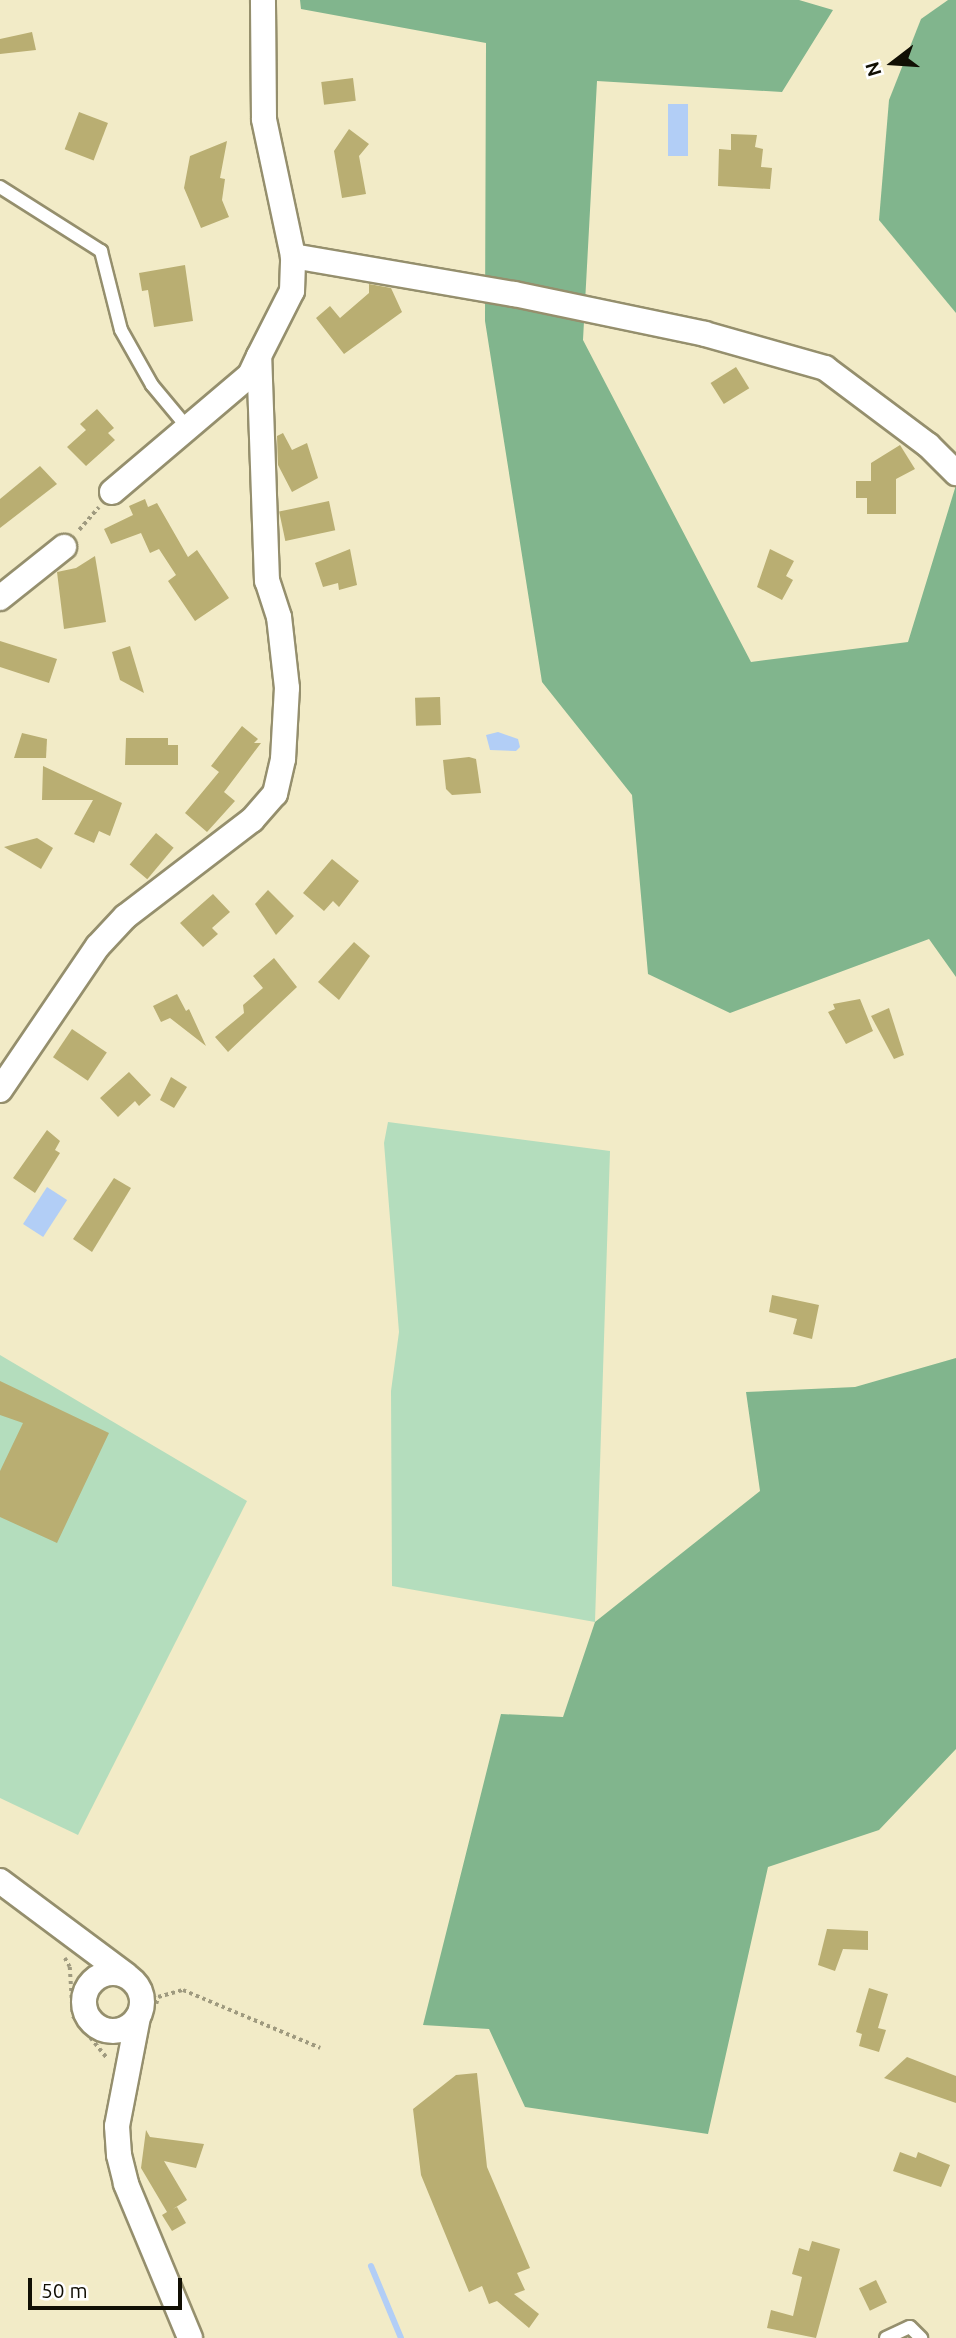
<!DOCTYPE html>
<style>
body{margin:0}
#map{position:relative;width:956px;height:2338px;overflow:hidden;background:#f2ebc7;font-family:Ubuntu,sans-serif}
div>[style]{position:absolute}
[style*='--x']{left:calc(var(--x)*1px);top:calc(var(--y)*1px);width:calc(var(--w)*1px);rotate:calc(var(--a)*1deg)}
.green>*{inset:0;background:#b4ddbd}
.forest>*{inset:0;background:#81b58d}
.water>*{inset:0;background:#b2cef6;transform-origin:0 0}
.stream>*{height:6px;margin:-3px;padding:0 3px;transform-origin:3px;border-radius:3px;background:#b2cef6}
.building>*{inset:0;background:#b9ae72;transform-origin:0 0}
.path>*{height:3.5px;margin-top:-1.75px;transform-origin:0;background:repeating-linear-gradient(90deg,#9f9a7f 0 3.5px,transparent 0 7px)}
.roads{filter:drop-shadow(2px 0 #958f6d) drop-shadow(-2px 0 #958f6d) drop-shadow(0 2px #958f6d) drop-shadow(0 -2px #958f6d)}
.lane>*{height:12px;margin:-6px;padding:0 6px;transform-origin:6px;border-radius:6px;background:#fff}
.street>*{height:24px;margin:-12px;padding:0 12px;transform-origin:12px;border-radius:12px;background:#fff}
.street>.ring{margin:-12px;padding:0;box-sizing:content-box;background:none;border:24px solid #fff;border-radius:50%}
span{translate:-50% -50%;white-space:nowrap;text-align:center;line-height:1.15;-webkit-text-stroke:5px #fff;paint-order:stroke}
.north{position:absolute;left:858px;top:28px;width:70px;height:70px;-webkit-text-stroke:5px #fff;paint-order:stroke;rotate:253deg;font-size:19px;font-weight:700;line-height:28px;text-align:center;color:#110f04}
.north::after{content:'';display:block;margin:auto;width:24px;height:32px;background:#110f04;clip-path:polygon(50% 0,100% 100%,50% 72%,0 100%)}
.scale{position:absolute;left:28px;top:2278px;width:154px;height:32px;box-sizing:border-box;border:4px solid #110f04;border-top:0;padding-left:9px;font-size:21px;line-height:24px;white-space:nowrap;color:#110f04;-webkit-text-stroke:5px #fff;paint-order:stroke}
</style>
<div id="map">
<div class="green">
<div style="clip-path:polygon(388px 1122px,610px 1151px,595px 1622px,392px 1586px,391px 1391px,399px 1332px,384px 1143px)"></div>
<div style="clip-path:polygon(0 1355px,247px 1501px,78px 1835px,0 1798px)"></div>
</div>
<div class="forest">
<div style="clip-path:polygon(300px 0,799px 0,833px 10px,782px 92px,597px 81px,583px 340px,751px 662px,908px 642px,956px 485px,956px 977px,929px 939px,730px 1013px,648px 974px,632px 795px,542px 682px,485px 321px,486px 43px,301px 9px)"></div>
<div style="clip-path:polygon(948px 0,956px 0,956px 313px,879px 220px,889px 100px,921px 19px)"></div>
<div style="clip-path:polygon(956px 1358px,956px 1749px,879px 1830px,768px 1867px,708px 2134px,525px 2107px,489px 2029px,423px 2025px,501px 1714px,563px 1717px,595px 1622px,760px 1491px,746px 1392px,855px 1387px)"></div>
</div>
<div class="water">
<div style="left:668px;top:104px;width:20px;height:52px"></div>
<div style="clip-path:polygon(498px 732px,518px 739px,520px 747px,516px 751px,490px 750px,486px 735px)"></div>
<div style="left:47px;top:1187px;width:24px;height:44px;rotate:33deg"></div>
</div>
<div class="stream">
<div style="--x:371;--y:2266;--w:78;--a:67.4"></div>
</div>
<div class="building">
<div style="clip-path:polygon(32px 32px,36px 50px,0 54px,0 39px)"></div>
<div style="left:353px;top:78px;width:23px;height:32px;rotate:83deg"></div>
<div style="left:79px;top:112px;width:31px;height:40px;rotate:21deg"></div>
<div style="clip-path:polygon(349px 129px,369px 144px,359px 156px,366px 194px,342px 198px,334px 151px)"></div>
<div style="clip-path:polygon(731px 134px,757px 135px,755px 147px,763px 149px,761px 167px,772px 168px,770px 189px,718px 186px,719px 149px,731px 150px)"></div>
<div style="clip-path:polygon(227px 141px,220px 178px,225px 179px,222px 200px,229px 217px,201px 228px,184px 188px,190px 156px)"></div>
<div style="clip-path:polygon(185px 265px,193px 321px,154px 327px,148px 290px,142px 291px,139px 273px)"></div>
<div style="clip-path:polygon(369px 284px,391px 288px,402px 312px,344px 354px,316px 318px,330px 306px,340px 318px,369px 293px)"></div>
<div style="left:736px;top:367px;width:25px;height:30px;rotate:58deg"></div>
<div style="clip-path:polygon(97px 409px,114px 428px,108px 433px,115px 440px,86px 466px,67px 447px,86px 430px,80px 424px)"></div>
<div style="clip-path:polygon(283px 433px,292px 450px,307px 443px,318px 478px,292px 492px,278px 465px,277px 436px)"></div>
<div style="clip-path:polygon(900px 445px,915px 469px,896px 479px,896px 514px,867px 514px,867px 498px,856px 498px,856px 481px,871px 481px,871px 463px)"></div>
<div style="clip-path:polygon(40px 466px,57px 484px,0 528px,0 499px)"></div>
<div style="clip-path:polygon(145px 499px,148px 507px,157px 503px,188px 557px,197px 550px,229px 598px,195px 621px,168px 581px,176px 575px,159px 549px,150px 553px,141px 533px,111px 544px,104px 529px,133px 515px,129px 506px)"></div>
<div style="left:329px;top:501px;width:30px;height:51px;rotate:78deg"></div>
<div style="clip-path:polygon(350px 549px,357px 585px,339px 590px,338px 583px,323px 587px,315px 563px)"></div>
<div style="clip-path:polygon(770px 549px,794px 561px,786px 576px,793px 580px,782px 600px,757px 587px)"></div>
<div style="clip-path:polygon(95px 556px,106px 622px,64px 629px,57px 572px,76px 568px)"></div>
<div style="clip-path:polygon(0 641px,57px 659px,49px 683px,0 667px)"></div>
<div style="clip-path:polygon(130px 646px,144px 693px,120px 680px,112px 652px)"></div>
<div style="left:440px;top:697px;width:28px;height:25px;rotate:88deg"></div>
<div style="clip-path:polygon(242px 726px,258px 739px,254px 743px,261px 743px,224px 792px,235px 801px,207px 832px,185px 813px,219px 772px,211px 766px)"></div>
<div style="clip-path:polygon(22px 733px,47px 739px,46px 758px,14px 758px)"></div>
<div style="clip-path:polygon(126px 738px,168px 738px,168px 745px,178px 745px,178px 765px,125px 765px)"></div>
<div style="clip-path:polygon(469px 757px,476px 759px,481px 793px,452px 795px,446px 789px,443px 760px)"></div>
<div style="clip-path:polygon(43px 766px,122px 803px,110px 836px,99px 831px,94px 843px,74px 834px,93px 800px,42px 800px)"></div>
<div style="left:156px;top:833px;width:23px;height:41px;rotate:40deg"></div>
<div style="clip-path:polygon(37px 838px,53px 848px,41px 869px,4px 847px)"></div>
<div style="clip-path:polygon(332px 859px,359px 881px,339px 907px,333px 901px,324px 911px,303px 893px)"></div>
<div style="clip-path:polygon(268px 890px,294px 916px,276px 935px,255px 904px)"></div>
<div style="clip-path:polygon(213px 894px,230px 912px,212px 928px,218px 934px,203px 947px,180px 923px)"></div>
<div style="clip-path:polygon(354px 942px,370px 956px,339px 1000px,318px 982px)"></div>
<div style="clip-path:polygon(274px 958px,297px 987px,228px 1052px,215px 1037px,244px 1013px,243px 1005px,263px 988px,253px 976px)"></div>
<div style="clip-path:polygon(177px 994px,186px 1011px,189px 1009px,206px 1046px,170px 1018px,161px 1022px,153px 1006px)"></div>
<div style="clip-path:polygon(860px 999px,873px 1031px,846px 1044px,828px 1012px,835px 1009px,833px 1004px)"></div>
<div style="clip-path:polygon(889px 1008px,904px 1055px,894px 1059px,871px 1016px)"></div>
<div style="left:72px;top:1029px;width:42px;height:34px;rotate:34deg"></div>
<div style="clip-path:polygon(129px 1072px,151px 1095px,139px 1106px,135px 1101px,118px 1117px,100px 1098px)"></div>
<div style="clip-path:polygon(171px 1077px,187px 1087px,174px 1108px,160px 1100px)"></div>
<div style="clip-path:polygon(47px 1130px,60px 1141px,55px 1150px,60px 1153px,35px 1193px,13px 1178px)"></div>
<div style="clip-path:polygon(114px 1178px,131px 1188px,92px 1252px,73px 1239px)"></div>
<div style="clip-path:polygon(772px 1295px,819px 1305px,812px 1339px,793px 1334px,797px 1319px,769px 1312px)"></div>
<div style="clip-path:polygon(0 1381px,109px 1433px,57px 1543px,0 1517px,0 1471px,23px 1423px,0 1415px)"></div>
<div style="clip-path:polygon(827px 1929px,868px 1931px,868px 1950px,843px 1949px,835px 1971px,818px 1965px)"></div>
<div style="clip-path:polygon(869px 1988px,888px 1994px,878px 2028px,886px 2030px,879px 2052px,859px 2046px,862px 2034px,856px 2032px)"></div>
<div style="clip-path:polygon(907px 2057px,956px 2076px,956px 2103px,884px 2078px)"></div>
<div style="clip-path:polygon(477px 2073px,487px 2167px,530px 2268px,517px 2273px,525px 2290px,514px 2294px,539px 2314px,529px 2328px,497px 2301px,489px 2304px,482px 2286px,469px 2292px,421px 2175px,413px 2109px,456px 2075px)"></div>
<div style="clip-path:polygon(146px 2130px,150px 2137px,204px 2144px,196px 2168px,164px 2161px,187px 2200px,173px 2209px,177px 2207px,186px 2223px,172px 2231px,162px 2215px,167px 2212px,141px 2168px)"></div>
<div style="clip-path:polygon(900px 2152px,916px 2158px,918px 2152px,950px 2165px,941px 2187px,893px 2171px)"></div>
<div style="clip-path:polygon(812px 2241px,840px 2249px,816px 2338px,767px 2328px,771px 2310px,793px 2316px,802px 2277px,792px 2274px,799px 2248px,809px 2251px)"></div>
<div style="left:876px;top:2280px;width:25px;height:19px;rotate:64deg"></div>
</div>
<div class="path">
<div style="--x:79;--y:530;--w:30;--a:-49"></div>
<div style="--x:65;--y:1958;--w:10;--a:61"></div>
<div style="--x:70;--y:1967;--w:49;--a:86.5"></div>
<div style="--x:73;--y:2016;--w:54;--a:51"></div>
<div style="--x:156;--y:2004;--w:7;--a:-74"></div>
<div style="--x:158;--y:1997;--w:26;--a:-16"></div>
<div style="--x:183;--y:1990;--w:149;--a:22.9"></div>
</div>
<div class="roads">
<div class="lane">
<div style="--x:0;--y:187;--w:120;--a:32.4"></div>
<div style="--x:101;--y:251;--w:81;--a:75.8"></div>
<div style="--x:121;--y:330;--w:63;--a:60.6"></div>
<div style="--x:152;--y:385;--w:55;--a:50.2"></div>
<div style="--x:886;--y:2338;--w:26;--a:-25"></div>
<div style="--x:910;--y:2327;--w:16;--a:45"></div>
</div>
<div class="street">
<div style="--x:293;--y:256;--w:224;--a:9.8"></div>
<div style="--x:514;--y:294;--w:195;--a:11.8"></div>
<div style="--x:705;--y:334;--w:125;--a:15.8"></div>
<div style="--x:825;--y:368;--w:129;--a:36.8"></div>
<div style="--x:928;--y:445;--w:40;--a:45"></div>
<div style="--x:112;--y:492;--w:181;--a:-40.3"></div>
<div style="--x:250;--y:375;--w:21;--a:-65"></div>
<div style="--x:0;--y:598;--w:82;--a:-38.6"></div>
<div style="--x:0;--y:1090;--w:174;--a:-55.8"></div>
<div style="--x:98;--y:946;--w:40;--a:-47"></div>
<div style="--x:125;--y:917;--w:160;--a:-37.4"></div>
<div style="--x:252;--y:820;--w:35;--a:-49"></div>
<div style="--x:275;--y:794;--w:36;--a:-77"></div>
<div style="--x:283;--y:759;--w:71;--a:-86.8"></div>
<div style="--x:287;--y:688;--w:71;--a:-96.4"></div>
<div style="--x:279;--y:617;--w:38;--a:-108"></div>
<div style="--x:267;--y:581;--w:225;--a:-92"></div>
<div style="--x:259;--y:356;--w:73;--a:-63.1"></div>
<div style="--x:292;--y:291;--w:35;--a:-88"></div>
<div style="--x:293;--y:256;--w:140;--a:-102"></div>
<div style="--x:264;--y:119;--w:119;--a:-90.5"></div>
<div style="--x:0;--y:1881;--w:157;--a:36.7"></div>
<div class="ring" style="left:84px;top:1973px;width:34px;height:34px"></div>
<div style="--x:138;--y:2017;--w:111;--a:100.9"></div>
<div style="--x:117;--y:2126;--w:29;--a:86"></div>
<div style="--x:119;--y:2155;--w:30;--a:76"></div>
<div style="--x:126;--y:2184;--w:167;--a:67.4"></div>
</div>
</div>
<div class="north">N</div>
<div class="scale">50 m</div>
</div>
